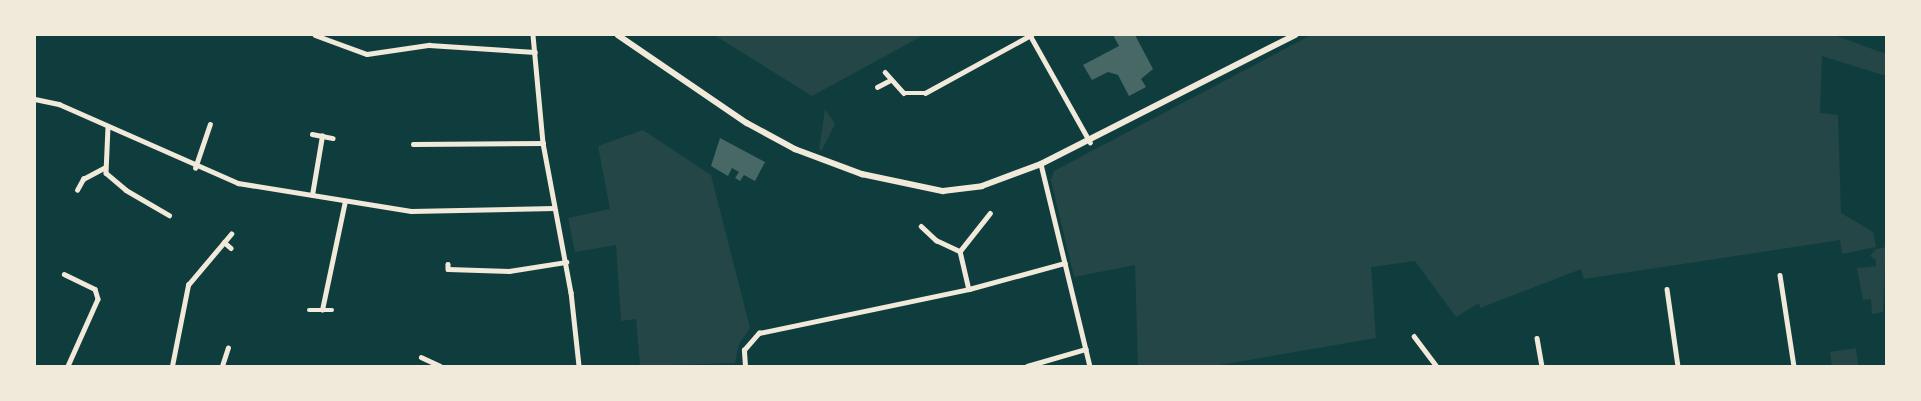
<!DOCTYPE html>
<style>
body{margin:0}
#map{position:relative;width:1921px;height:401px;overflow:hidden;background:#0f3d3e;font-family:Rubik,sans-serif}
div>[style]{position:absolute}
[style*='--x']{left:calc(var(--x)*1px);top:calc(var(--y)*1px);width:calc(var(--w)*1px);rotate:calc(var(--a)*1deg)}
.green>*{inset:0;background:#244646}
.building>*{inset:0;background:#486865}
.minor>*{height:4.5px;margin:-2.25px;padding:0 2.25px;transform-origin:2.25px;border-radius:2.25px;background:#f1e9da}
.tertiary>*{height:5.5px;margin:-2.75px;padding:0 2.75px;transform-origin:2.75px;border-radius:2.75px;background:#f1e9da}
span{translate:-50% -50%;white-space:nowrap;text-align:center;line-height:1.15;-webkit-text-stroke:5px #f1e9da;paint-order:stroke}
.frame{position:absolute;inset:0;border:36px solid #f1e9da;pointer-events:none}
</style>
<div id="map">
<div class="green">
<div style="clip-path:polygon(714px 35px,924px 35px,812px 96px)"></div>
<div style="clip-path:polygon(1311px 35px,1834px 35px,1886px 54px,1886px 76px,1822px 56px,1820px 113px,1838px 115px,1841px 213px,1873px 232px,1876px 247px,1842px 254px,1840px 240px,1584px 279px,1581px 269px,1480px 308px,1479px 303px,1456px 317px,1415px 261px,1371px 267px,1376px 338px,1214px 366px,1138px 366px,1135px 265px,1074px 277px,1051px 180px,1054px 171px)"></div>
<div style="clip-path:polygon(825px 109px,835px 124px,822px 150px,819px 150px)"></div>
<div style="clip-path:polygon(643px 130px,711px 175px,750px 328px,739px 344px,735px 363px,640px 366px,636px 319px,621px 321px,616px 245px,575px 252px,568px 218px,610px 209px,598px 146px)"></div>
<div style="clip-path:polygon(1886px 247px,1883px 312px,1872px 314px,1871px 299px,1863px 300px,1857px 268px,1876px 266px,1876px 260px,1870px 256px,1876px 249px)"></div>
<div style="clip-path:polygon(1856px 348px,1858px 366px,1832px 366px,1830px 352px)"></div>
</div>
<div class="building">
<div style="clip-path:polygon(1113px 35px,1135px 35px,1153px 69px,1141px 79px,1146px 87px,1129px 96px,1118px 75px,1108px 72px,1092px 80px,1083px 65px,1119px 46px)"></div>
<div style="clip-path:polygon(720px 138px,765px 162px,755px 181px,744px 175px,740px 181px,735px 178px,739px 172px,732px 168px,728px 176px,711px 166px)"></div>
</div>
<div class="minor">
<div style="--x:315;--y:35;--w:55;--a:20.1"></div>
<div style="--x:367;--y:54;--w:63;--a:-8.3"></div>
<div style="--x:429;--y:45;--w:106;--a:3.8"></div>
<div style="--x:533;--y:35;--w:108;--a:84.7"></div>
<div style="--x:543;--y:143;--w:152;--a:79.4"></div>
<div style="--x:571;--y:292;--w:74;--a:83.8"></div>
<div style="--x:1030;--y:35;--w:123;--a:60.7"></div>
<div style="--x:885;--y:72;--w:28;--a:48"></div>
<div style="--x:904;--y:93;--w:21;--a:0"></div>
<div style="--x:925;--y:93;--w:121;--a:-28.7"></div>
<div style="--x:877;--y:87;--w:13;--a:-27"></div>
<div style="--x:35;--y:99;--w:25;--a:12"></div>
<div style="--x:59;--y:104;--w:196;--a:23.8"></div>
<div style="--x:238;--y:183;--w:175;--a:9.2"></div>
<div style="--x:411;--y:211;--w:143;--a:-1.2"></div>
<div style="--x:108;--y:127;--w:46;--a:92.5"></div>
<div style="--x:106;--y:173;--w:26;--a:40"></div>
<div style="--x:126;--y:190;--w:50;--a:30.2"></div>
<div style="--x:312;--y:134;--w:21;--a:11"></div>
<div style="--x:413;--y:144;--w:130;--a:-0.4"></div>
<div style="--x:1041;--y:164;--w:208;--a:76.4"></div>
<div style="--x:195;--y:168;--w:46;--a:-71.2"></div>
<div style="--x:77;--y:190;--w:13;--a:-61"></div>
<div style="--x:83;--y:179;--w:24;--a:-28"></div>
<div style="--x:312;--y:195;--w:60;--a:-80.4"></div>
<div style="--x:921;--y:226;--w:21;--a:43"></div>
<div style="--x:936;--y:240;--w:26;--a:25"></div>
<div style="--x:960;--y:251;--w:48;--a:-51.7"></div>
<div style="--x:224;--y:242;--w:9;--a:41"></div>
<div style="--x:960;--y:251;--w:39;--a:77"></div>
<div style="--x:448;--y:264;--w:5;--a:90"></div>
<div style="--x:448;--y:269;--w:61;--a:1.9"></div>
<div style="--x:509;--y:271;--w:58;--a:-9"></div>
<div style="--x:64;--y:274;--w:34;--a:26"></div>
<div style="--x:95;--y:289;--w:10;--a:73"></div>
<div style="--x:98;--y:299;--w:73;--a:114.1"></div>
<div style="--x:1780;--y:275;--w:92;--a:81.3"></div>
<div style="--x:1667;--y:289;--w:78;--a:81.9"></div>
<div style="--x:309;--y:310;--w:23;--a:0"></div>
<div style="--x:322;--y:310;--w:111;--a:-78.1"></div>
<div style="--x:1414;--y:336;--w:38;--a:53"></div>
<div style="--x:1537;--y:338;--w:28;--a:80"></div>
<div style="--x:421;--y:357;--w:21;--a:25"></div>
<div style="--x:172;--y:366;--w:83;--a:-78.8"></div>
<div style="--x:188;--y:285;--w:67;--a:-49.9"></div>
<div style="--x:222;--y:366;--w:19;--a:-72"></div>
<div style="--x:745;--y:366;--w:16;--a:-94"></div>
<div style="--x:744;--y:350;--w:23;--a:-49"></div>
<div style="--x:759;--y:333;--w:215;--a:-11.8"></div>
<div style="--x:969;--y:289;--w:99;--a:-15.2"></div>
<div style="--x:1027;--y:366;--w:61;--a:-16.1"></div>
</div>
<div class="tertiary">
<div style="--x:618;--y:35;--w:156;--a:34.3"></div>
<div style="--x:747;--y:123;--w:55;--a:28.4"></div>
<div style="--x:795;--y:149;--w:72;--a:20.5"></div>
<div style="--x:862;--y:174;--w:83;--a:11.9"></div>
<div style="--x:943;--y:191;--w:39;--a:-7"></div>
<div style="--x:982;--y:186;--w:63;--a:-20.4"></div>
<div style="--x:1041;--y:164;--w:285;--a:-26.9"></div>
</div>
<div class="frame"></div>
</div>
